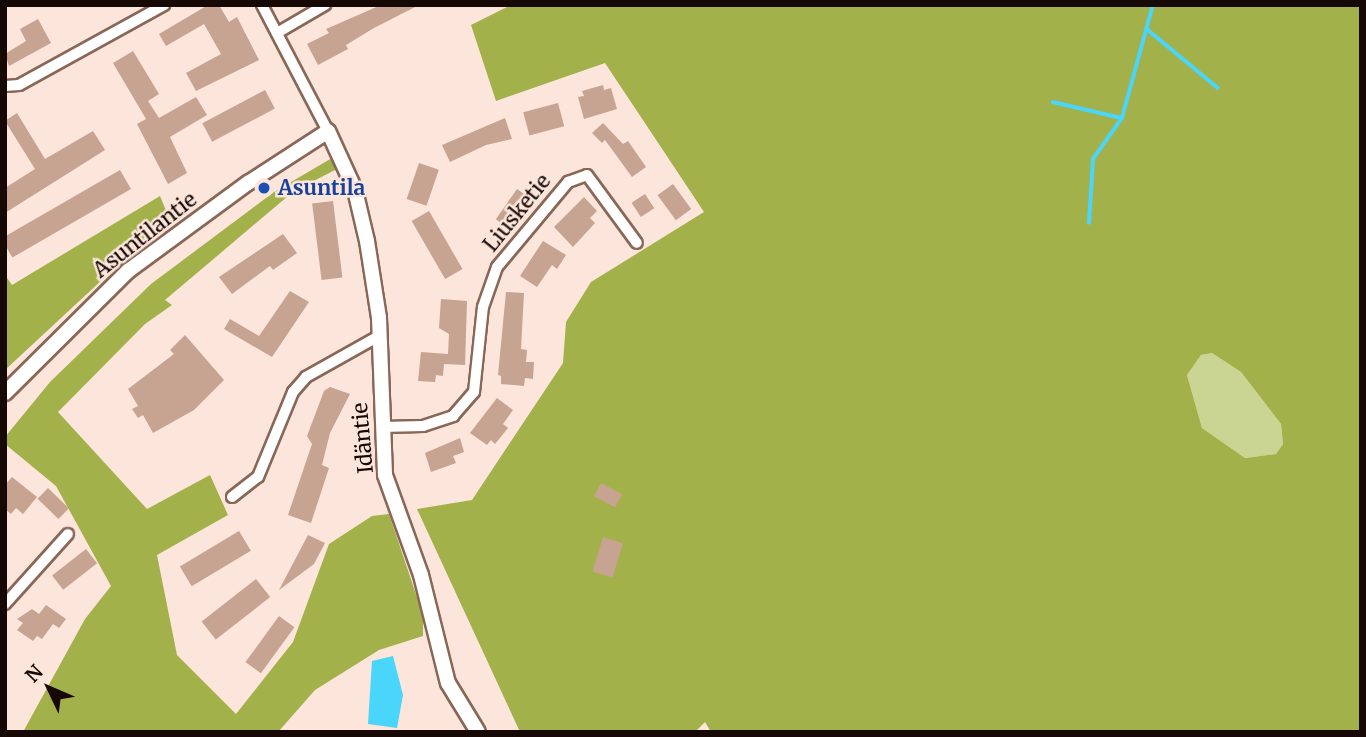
<!DOCTYPE html>
<meta charset="utf-8">
<style>
body{margin:0}
#map{position:relative;width:1366px;height:737px;overflow:hidden;background:#fce5da;font-family:Merriweather,serif}
div>[style]{position:absolute}
[style*='--x']{left:calc(var(--x)*1px);top:calc(var(--y)*1px);width:calc(var(--w)*1px);rotate:calc(var(--a)*1deg)}
.green>*{inset:0;background:#cad594}
.forest>*{inset:0;background:#a3b14b}
.water>*{inset:0;background:#49d6fa}
.stream>*{height:3.5px;margin:-1.75px;padding:0 1.75px;transform-origin:1.75px;border-radius:1.75px;background:#49d6fa}
.building>*{inset:0;background:#c7a391;transform-origin:0 0}
.roads{filter:drop-shadow(2px 0 #896757) drop-shadow(-2px 0 #896757) drop-shadow(0 2px #896757) drop-shadow(0 -2px #896757)}
.street>*{height:10px;margin:-5px;padding:0 5px;transform-origin:5px;border-radius:5px;background:#fff}
.secondary>*{height:14px;margin:-7px;padding:0 7px;transform-origin:7px;border-radius:7px;background:#fff}
.dots>*{width:19px;height:19px;translate:-50% -50%;box-sizing:border-box;border:4px solid #fce5da;border-radius:50%}
span{translate:-50% -50%;white-space:nowrap;text-align:center;line-height:1.15;-webkit-text-stroke:5px #fce5da;paint-order:stroke}
.transit-label{font-size:21px;color:#164399;font-weight:700}
.left{translate:0 -50%;text-align:left}
.street-label{font-size:21px;color:#160905}
.frame{position:absolute;inset:0;border:7px solid #160905;pointer-events:none}
.north{position:absolute;left:14px;top:653px;width:70px;height:70px;-webkit-text-stroke:5px #fce5da;paint-order:stroke;rotate:314deg;font-size:19px;font-weight:700;line-height:28px;text-align:center;color:#160905}
.north::after{content:'';display:block;margin:auto;width:24px;height:32px;background:#160905;clip-path:polygon(50% 0,100% 100%,50% 72%,0 100%)}
</style>
<div id="map">
<div class="green">
<div style="clip-path:polygon(1212px 353px,1241px 372px,1281px 424px,1283px 444px,1276px 454px,1245px 458px,1202px 428px,1187px 375px,1201px 355px)"></div>
</div>
<div class="forest">
<div style="clip-path:polygon(evenodd,511px 5px,1361px 5px,1361px 732px,711px 732px,705px 722px,695px 732px,520px 732px,417px 509px,472px 500px,563px 363px,566px 322px,591px 282px,704px 212px,605px 63px,496px 101px,471px 25px,511px 5px,1212px 353px,1241px 372px,1281px 424px,1283px 444px,1276px 454px,1245px 458px,1202px 428px,1187px 375px,1201px 355px,1212px 353px)"></div>
<div style="clip-path:polygon(332px 158px,339px 168px,294px 191px,165px 300px,172px 305px,145px 324px,58px 412px,147px 509px,210px 475px,228px 515px,157px 555px,177px 655px,236px 714px,293px 642px,329px 544px,372px 516px,389px 514px,423px 615px,423px 636px,379px 650px,315px 690px,278px 732px,23px 732px,85px 619px,111px 586px,56px 486px,5px 444px,5px 437px,50px 382px,151px 284px,274px 192px)"></div>
<div style="clip-path:polygon(160px 196px,172px 225px,103px 279px,5px 370px,5px 275px,12px 285px)"></div>
</div>
<div class="water">
<div style="clip-path:polygon(393px 656px,403px 695px,397px 728px,368px 724px,372px 661px)"></div>
</div>
<div class="stream">
<div style="--x:1147;--y:29;--w:92;--a:39.7"></div>
<div style="--x:1053;--y:102;--w:71;--a:13.1"></div>
<div style="--x:1089;--y:223;--w:64;--a:-86.4"></div>
<div style="--x:1093;--y:159;--w:50;--a:-54.7"></div>
<div style="--x:1122;--y:118;--w:117;--a:-74.7"></div>
</div>
<div class="building">
<div style="clip-path:polygon(208px 5px,219px 5px,229px 22px,237px 17px,259px 60px,196px 91px,186px 73px,221px 54px,204px 24px,166px 46px,159px 34px)"></div>
<div style="clip-path:polygon(381px 5px,419px 5px,374px 28px,346px 45px,348px 49px,318px 65px,307px 44px,329px 33px,326px 29px)"></div>
<div style="clip-path:polygon(38px 19px,51px 43px,9px 66px,5px 54px,26px 41px,20px 29px)"></div>
<div style="clip-path:polygon(133px 51px,159px 94px,148px 101px,159px 118px,196px 97px,207px 115px,170px 137px,187px 173px,168px 184px,137px 124px,146px 119px,113px 63px)"></div>
<div style="clip-path:polygon(603px 85px,604px 90px,611px 88px,617px 109px,584px 119px,578px 97px,584px 96px,582px 91px)"></div>
<div style="left:265px;top:90px;width:21px;height:71px;rotate:62deg"></div>
<div style="left:558px;top:103px;width:24px;height:36px;rotate:75deg"></div>
<div style="clip-path:polygon(17px 113px,45px 159px,93px 131px,105px 150px,5px 213px,5px 188px,35px 169px,5px 121px)"></div>
<div style="clip-path:polygon(505px 118px,512px 139px,486px 145px,450px 162px,442px 145px)"></div>
<div style="clip-path:polygon(603px 123px,623px 144px,628px 141px,646px 167px,632px 177px,605px 140px,602px 143px,592px 133px)"></div>
<div style="left:419px;top:163px;width:21px;height:38px;rotate:19deg"></div>
<div style="left:120px;top:170px;width:22px;height:137px;rotate:60deg"></div>
<div style="left:673px;top:184px;width:31px;height:19px;rotate:54deg"></div>
<div style="left:517px;top:189px;width:12px;height:37px;rotate:35deg"></div>
<div style="left:645px;top:194px;width:17px;height:16px;rotate:57deg"></div>
<div style="clip-path:polygon(584px 197px,597px 211px,590px 218px,595px 223px,573px 247px,554px 227px)"></div>
<div style="left:333px;top:201px;width:77px;height:21px;rotate:83deg"></div>
<div style="left:429px;top:211px;width:67px;height:20px;rotate:60deg"></div>
<div style="clip-path:polygon(283px 234px,297px 253px,273px 270px,270px 266px,232px 294px,219px 277px)"></div>
<div style="clip-path:polygon(543px 241px,566px 255px,557px 269px,552px 265px,537px 287px,520px 276px)"></div>
<div style="clip-path:polygon(290px 291px,309px 302px,272px 357px,224px 329px,230px 319px,259px 336px)"></div>
<div style="clip-path:polygon(506px 292px,524px 293px,521px 349px,527px 350px,526px 362px,534px 362px,533px 379px,525px 378px,524px 386px,501px 384px,501px 376px,498px 375px)"></div>
<div style="clip-path:polygon(441px 299px,467px 301px,465px 365px,444px 364px,443px 376px,436px 375px,435px 382px,418px 381px,421px 352px,448px 354px,449px 334px,439px 328px)"></div>
<div style="clip-path:polygon(185px 335px,224px 380px,194px 410px,153px 433px,143px 415px,138px 418px,132px 409px,138px 406px,128px 389px,174px 354px,170px 350px)"></div>
<div style="clip-path:polygon(330px 387px,350px 394px,330px 433px,322px 465px,329px 468px,311px 523px,288px 515px,312px 444px,307px 436px,324px 391px)"></div>
<div style="clip-path:polygon(497px 398px,513px 410px,503px 424px,508px 428px,495px 444px,491px 440px,487px 445px,470px 433px)"></div>
<div style="clip-path:polygon(460px 438px,464px 452px,453px 456px,456px 463px,431px 472px,425px 453px)"></div>
<div style="clip-path:polygon(12px 477px,37px 497px,23px 514px,16px 508px,11px 514px,5px 509px,5px 485px)"></div>
<div style="left:601px;top:483px;width:24px;height:15px;rotate:28deg"></div>
<div style="left:48px;top:488px;width:29px;height:15px;rotate:44deg"></div>
<div style="left:239px;top:531px;width:23px;height:69px;rotate:59deg"></div>
<div style="clip-path:polygon(308px 535px,325px 543px,314px 564px,279px 590px)"></div>
<div style="left:603px;top:537px;width:21px;height:36px;rotate:17deg"></div>
<div style="left:86px;top:549px;width:18px;height:43px;rotate:52deg"></div>
<div style="left:256px;top:579px;width:23px;height:69px;rotate:52deg"></div>
<div style="clip-path:polygon(46px 605px,66px 619px,59px 628px,53px 624px,42px 639px,37px 636px,33px 641px,17px 630px,23px 623px,17px 619px,32px 609px,39px 614px)"></div>
<div style="left:279px;top:616px;width:19px;height:57px;rotate:36deg"></div>
</div>
<div class="roads">
<div class="street">
<div style="--x:262;--y:5;--w:142;--a:62.4"></div>
<div style="--x:277;--y:33;--w:56;--a:-30.3"></div>
<div style="--x:5;--y:86;--w:14;--a:-4"></div>
<div style="--x:19;--y:85;--w:166;--a:-28.9"></div>
<div style="--x:382;--y:427;--w:41;--a:-1.4"></div>
<div style="--x:423;--y:426;--w:32;--a:-18"></div>
<div style="--x:453;--y:416;--w:32;--a:-49"></div>
<div style="--x:474;--y:392;--w:85;--a:-84"></div>
<div style="--x:483;--y:307;--w:42;--a:-70.7"></div>
<div style="--x:497;--y:267;--w:111;--a:-50.1"></div>
<div style="--x:568;--y:182;--w:20;--a:-20"></div>
<div style="--x:587;--y:175;--w:84;--a:53.7"></div>
<div style="--x:232;--y:497;--w:33;--a:-38"></div>
<div style="--x:258;--y:477;--w:92;--a:-67.6"></div>
<div style="--x:293;--y:392;--w:20;--a:-49"></div>
<div style="--x:306;--y:377;--w:81;--a:-29.4"></div>
<div style="--x:5;--y:604;--w:94;--a:-48"></div>
</div>
<div class="secondary">
<div style="--x:5;--y:393;--w:173;--a:-44.8"></div>
<div style="--x:128;--y:271;--w:149;--a:-36.3"></div>
<div style="--x:248;--y:183;--w:95;--a:-33"></div>
<div style="--x:328;--y:131;--w:65;--a:65.4"></div>
<div style="--x:355;--y:190;--w:52;--a:76.8"></div>
<div style="--x:367;--y:241;--w:78;--a:81.1"></div>
<div style="--x:379;--y:318;--w:157;--a:87.8"></div>
<div style="--x:385;--y:475;--w:106;--a:70.2"></div>
<div style="--x:421;--y:575;--w:111;--a:76"></div>
<div style="--x:448;--y:683;--w:57;--a:58.5"></div>
</div>
</div>
<div class="dots">
<div style="left:264px;top:188px;background:#1a4fb4"></div>
</div>
<div class="transit-label">
<span class="left" style="left:278px;top:188px">Asuntila</span>
</div>
<div class="street-label">
<span style="left:517px;top:213px;rotate:-51deg">Liusketie</span>
<span style="left:145px;top:235px;rotate:-38deg">Asuntilantie</span>
<span style="left:363px;top:438px;rotate:-95deg">Idäntie</span>
</div>
<div class="frame"></div>
<div class="north">N</div>
</div>
